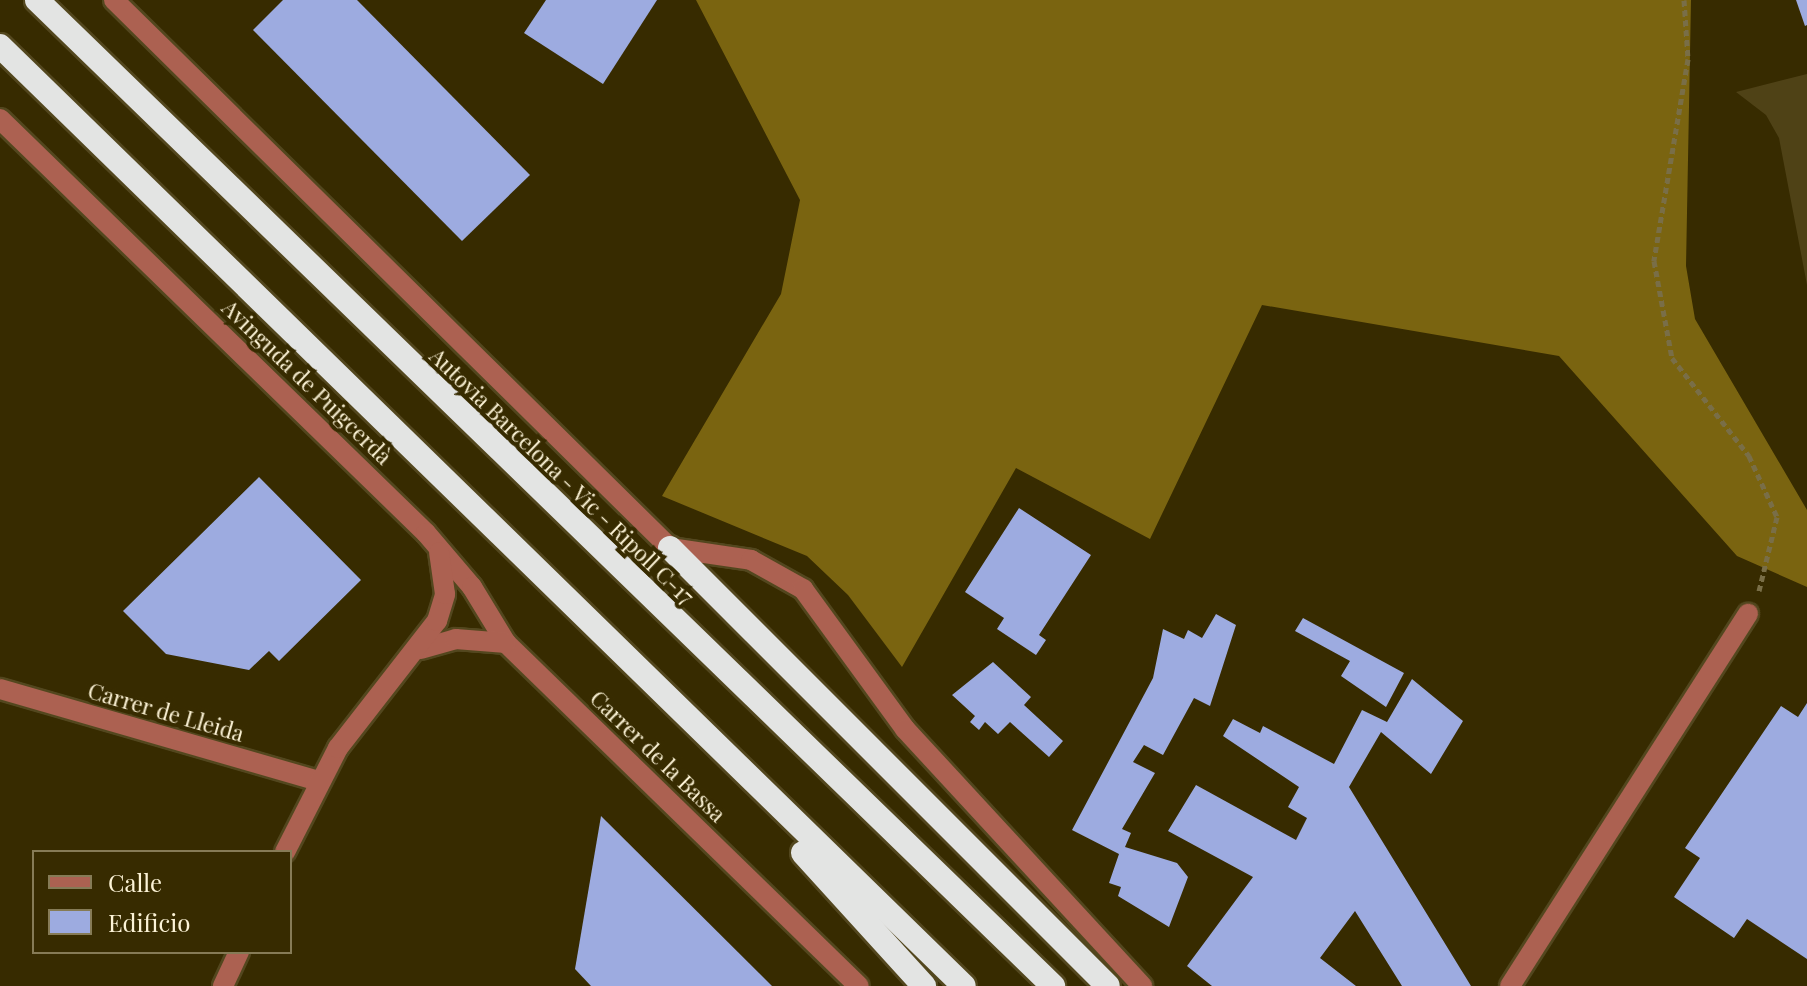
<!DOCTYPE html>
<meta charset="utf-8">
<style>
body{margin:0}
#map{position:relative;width:1807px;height:986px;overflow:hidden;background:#372b00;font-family:"Playfair Display",serif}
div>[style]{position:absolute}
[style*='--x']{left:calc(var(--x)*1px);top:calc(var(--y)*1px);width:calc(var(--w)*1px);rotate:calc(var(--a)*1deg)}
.green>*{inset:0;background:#4f4216}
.forest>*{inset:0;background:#7a6410}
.building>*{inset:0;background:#9dabe0}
.path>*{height:5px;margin-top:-2.5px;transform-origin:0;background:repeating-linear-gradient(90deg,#796e47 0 6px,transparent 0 10px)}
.roads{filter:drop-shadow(2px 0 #53471e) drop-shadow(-2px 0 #53471e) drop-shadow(0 2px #53471e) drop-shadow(0 -2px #53471e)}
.minor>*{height:20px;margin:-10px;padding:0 10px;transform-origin:10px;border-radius:10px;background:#ac6151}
.highway>*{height:24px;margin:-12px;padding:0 12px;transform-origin:12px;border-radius:12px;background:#e3e4e3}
span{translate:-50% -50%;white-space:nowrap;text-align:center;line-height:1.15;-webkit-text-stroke:8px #372b00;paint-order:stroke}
.street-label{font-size:22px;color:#fcf3d6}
.legend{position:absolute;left:32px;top:850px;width:260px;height:104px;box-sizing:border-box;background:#372b00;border:2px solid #867b56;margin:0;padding:10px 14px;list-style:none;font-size:24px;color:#fcf3d6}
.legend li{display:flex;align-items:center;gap:16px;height:40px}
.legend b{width:40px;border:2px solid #867b56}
</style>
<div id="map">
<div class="green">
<div style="clip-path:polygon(1807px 74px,1807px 285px,1779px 138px,1766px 115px,1736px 92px)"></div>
</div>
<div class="forest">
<div style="clip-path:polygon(696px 0,1691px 0,1686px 266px,1695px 319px,1807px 510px,1807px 587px,1737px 556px,1559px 356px,1262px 305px,1150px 539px,1016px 468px,902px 667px,848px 595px,807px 556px,662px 496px,781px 294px,800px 200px)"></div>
</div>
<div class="building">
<div style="clip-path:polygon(283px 0,357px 0,530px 175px,462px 241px,253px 30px)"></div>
<div style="clip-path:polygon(546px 0,657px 0,603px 84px,524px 33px)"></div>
<div style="clip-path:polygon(1796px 0,1807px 0,1807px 25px,1805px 26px)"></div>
<div style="clip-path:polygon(259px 477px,361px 580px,279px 661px,269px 651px,249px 670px,166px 654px,123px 611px)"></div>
<div style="clip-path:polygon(1019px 508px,1091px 555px,1039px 635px,1046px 640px,1036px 655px,997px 629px,1004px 618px,965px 592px)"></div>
<div style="clip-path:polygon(1216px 614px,1236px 625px,1210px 706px,1194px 698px,1163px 755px,1144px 745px,1133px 762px,1155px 773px,1122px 829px,1131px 833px,1125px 847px,1177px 863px,1188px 877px,1169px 927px,1118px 896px,1121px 887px,1109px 883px,1119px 854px,1072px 830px,1153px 678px,1163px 629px,1184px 639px,1188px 630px,1202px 638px)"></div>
<div style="clip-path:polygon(1303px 618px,1404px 673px,1386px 707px,1341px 676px,1350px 661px,1295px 631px)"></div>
<div style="clip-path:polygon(993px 662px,1031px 697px,1024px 705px,1063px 741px,1049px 757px,1010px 722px,998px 734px,985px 722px,979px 730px,970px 722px,975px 716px,952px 695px)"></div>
<div style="clip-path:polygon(1412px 679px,1463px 721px,1431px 774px,1381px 732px,1349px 787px,1471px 986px,1402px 986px,1355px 911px,1320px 958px,1356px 986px,1212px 986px,1187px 966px,1253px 877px,1168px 831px,1196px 785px,1296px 840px,1307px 818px,1288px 807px,1299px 787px,1223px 736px,1233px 719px,1260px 733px,1263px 726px,1334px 764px,1362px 710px,1387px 722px)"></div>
<div style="clip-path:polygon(1807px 703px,1807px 959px,1747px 919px,1734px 938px,1674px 897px,1700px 858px,1685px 848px,1781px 706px,1798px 717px)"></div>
<div style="clip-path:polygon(601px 816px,772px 986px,591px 986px,575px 969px)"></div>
</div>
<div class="path">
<div style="--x:1684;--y:0;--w:59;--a:86.1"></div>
<div style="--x:1688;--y:59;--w:205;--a:99.6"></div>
<div style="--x:1654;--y:261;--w:99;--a:79.5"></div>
<div style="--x:1672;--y:358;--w:125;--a:51.8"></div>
<div style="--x:1749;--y:456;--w:67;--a:65.3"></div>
<div style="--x:1777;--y:517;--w:76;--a:103.7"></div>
</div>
<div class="roads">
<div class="minor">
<div style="--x:114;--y:0;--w:781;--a:44.58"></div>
<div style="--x:670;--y:548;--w:82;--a:8.4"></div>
<div style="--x:751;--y:560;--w:60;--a:29.1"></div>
<div style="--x:803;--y:589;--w:173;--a:53.9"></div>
<div style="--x:905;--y:729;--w:350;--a:47.3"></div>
<div style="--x:0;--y:119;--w:594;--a:44.18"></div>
<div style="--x:426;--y:533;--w:71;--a:49.6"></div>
<div style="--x:472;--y:587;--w:66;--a:58.7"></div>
<div style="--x:506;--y:643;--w:492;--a:44.2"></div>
<div style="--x:421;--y:649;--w:36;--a:-16"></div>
<div style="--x:456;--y:639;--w:50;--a:4.6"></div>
<div style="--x:0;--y:689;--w:331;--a:16.1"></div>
<div style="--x:285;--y:852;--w:117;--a:-63"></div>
<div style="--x:338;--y:748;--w:161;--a:-52.1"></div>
<div style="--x:437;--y:621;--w:28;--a:-73"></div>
<div style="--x:445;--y:594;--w:42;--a:-98.1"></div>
<div style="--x:223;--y:986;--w:38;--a:-65"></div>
<div style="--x:1510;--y:986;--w:442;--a:-57.4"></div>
</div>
<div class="highway">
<div style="--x:37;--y:0;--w:1416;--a:44.14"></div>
<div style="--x:0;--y:46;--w:1346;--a:44.28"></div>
<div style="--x:670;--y:548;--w:619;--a:45"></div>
<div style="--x:803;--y:853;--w:180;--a:47.7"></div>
</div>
</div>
<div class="street-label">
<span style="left:307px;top:382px;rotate:44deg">Avinguda de Puigcerdà</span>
<span style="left:562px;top:476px;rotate:44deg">Autovia Barcelona - Vic - Ripoll C-17</span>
<span style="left:166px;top:712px;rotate:16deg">Carrer de Lleida</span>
<span style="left:658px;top:756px;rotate:44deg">Carrer de la Bassa</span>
</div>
<ul class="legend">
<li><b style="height:10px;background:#ac6151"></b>Calle</li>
<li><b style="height:22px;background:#9dabe0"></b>Edificio</li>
</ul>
</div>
